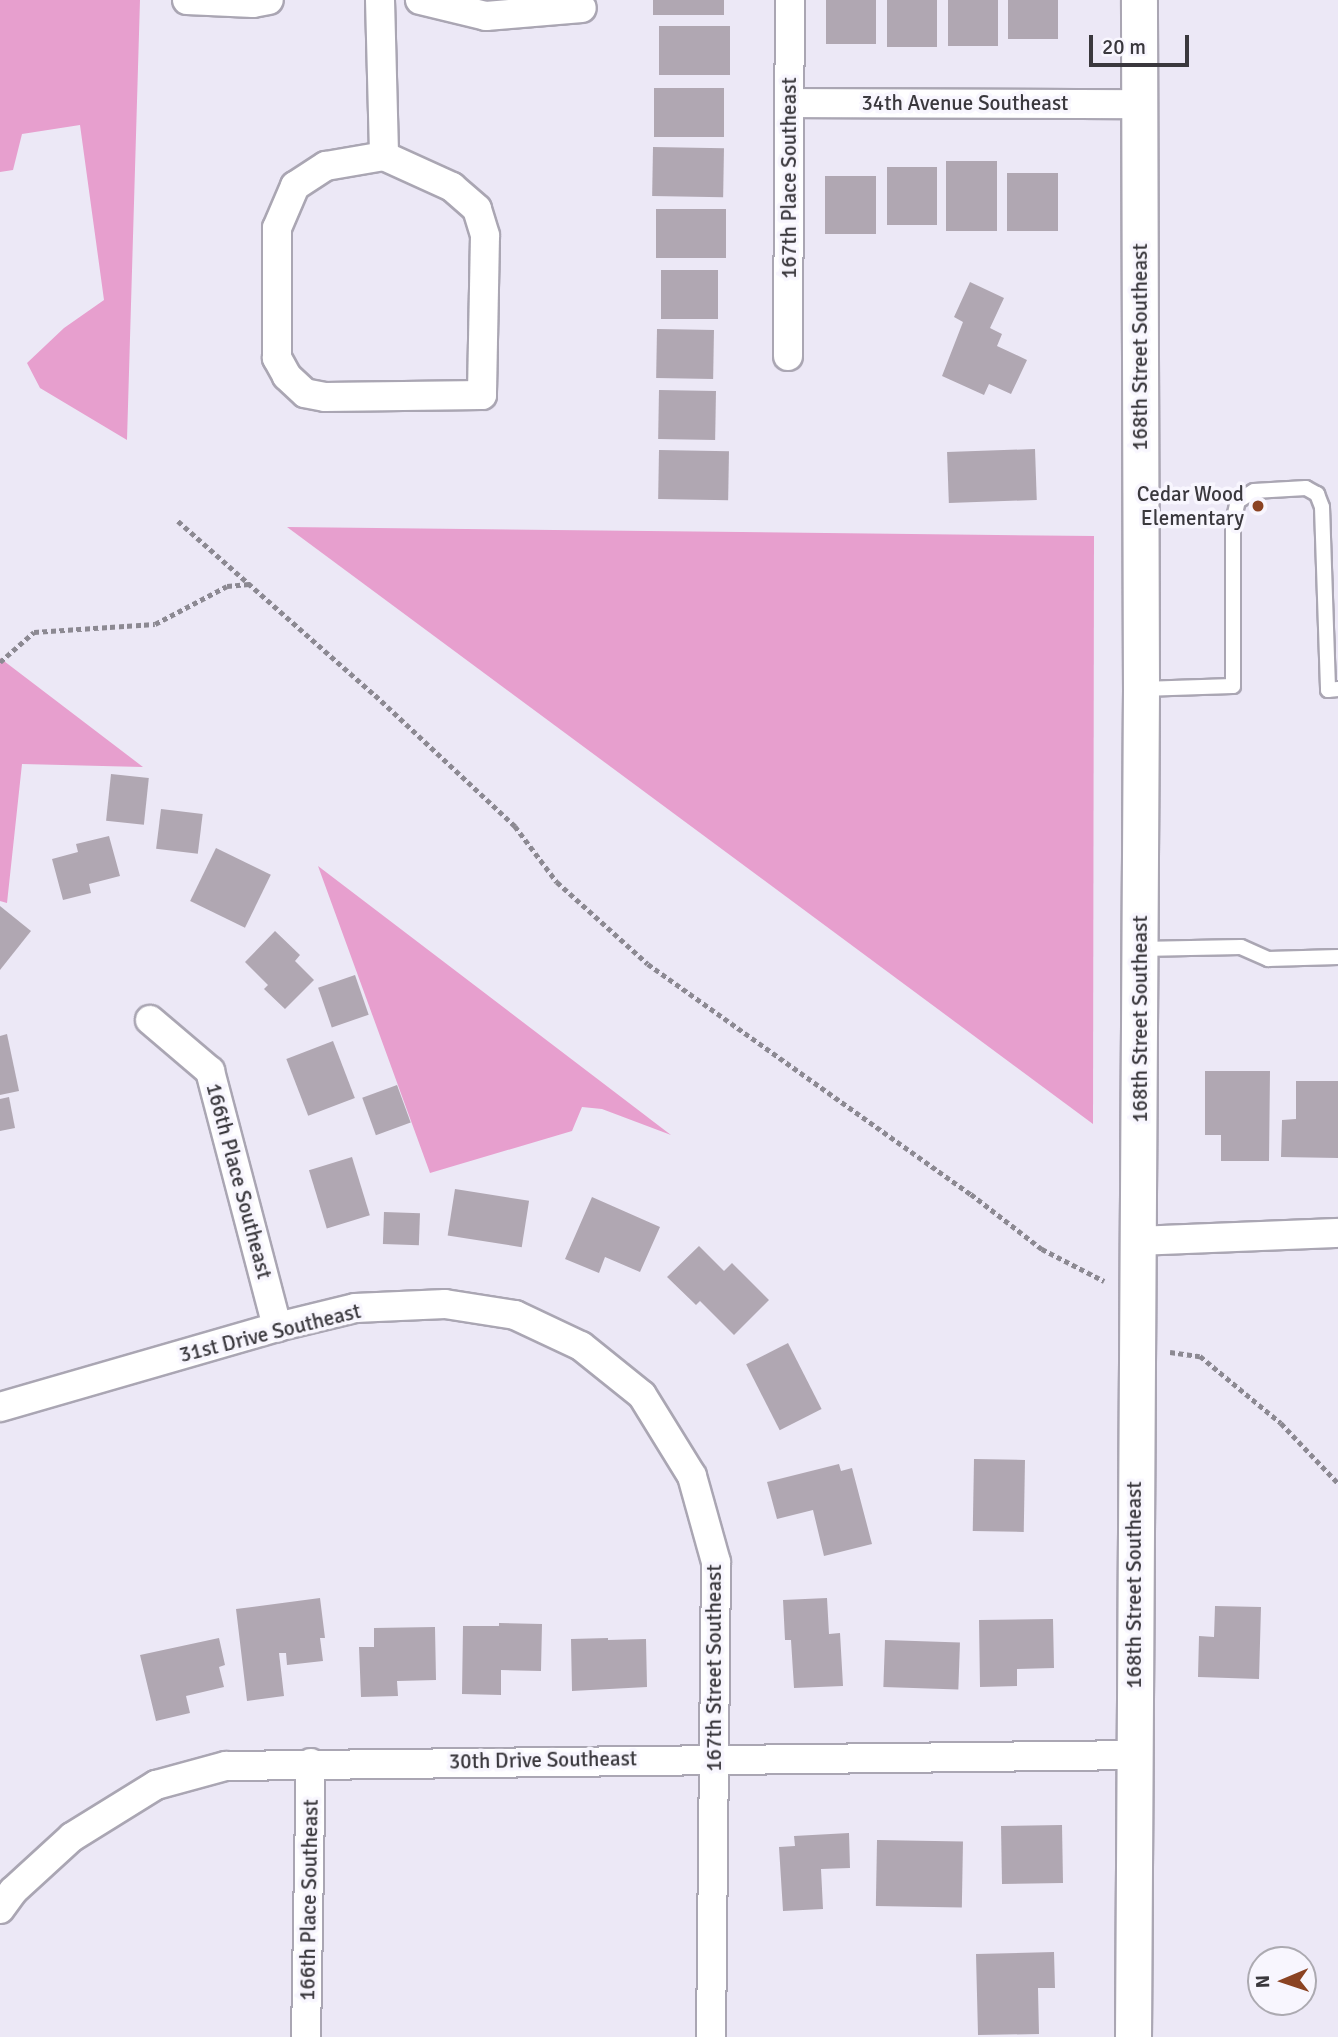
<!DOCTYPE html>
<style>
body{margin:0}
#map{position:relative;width:1338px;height:2037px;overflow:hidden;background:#ece8f6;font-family:Signika,sans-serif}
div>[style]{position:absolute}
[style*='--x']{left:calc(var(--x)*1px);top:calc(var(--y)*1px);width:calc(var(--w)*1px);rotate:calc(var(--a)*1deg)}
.forest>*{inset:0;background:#e79fce}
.building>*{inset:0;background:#b0a7b2;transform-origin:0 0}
.path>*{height:4.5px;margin-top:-2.25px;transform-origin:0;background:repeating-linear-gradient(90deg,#8c8992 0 5px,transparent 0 8.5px)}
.roads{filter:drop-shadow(2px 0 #aaa6b3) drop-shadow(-2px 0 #aaa6b3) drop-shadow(0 2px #aaa6b3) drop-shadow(0 -2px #aaa6b3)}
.service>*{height:14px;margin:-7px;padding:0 7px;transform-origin:7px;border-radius:7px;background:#fff}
.minor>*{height:28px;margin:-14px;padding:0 14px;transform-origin:14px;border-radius:14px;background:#fff}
.tertiary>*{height:35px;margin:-17.5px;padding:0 17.5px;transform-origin:17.5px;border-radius:17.5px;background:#fff}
.dots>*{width:19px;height:19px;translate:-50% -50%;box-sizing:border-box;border:4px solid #f8f6fe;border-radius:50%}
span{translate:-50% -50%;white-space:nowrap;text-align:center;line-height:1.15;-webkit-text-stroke:7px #f8f6fe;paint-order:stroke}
.street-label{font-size:21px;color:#3a383d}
.poi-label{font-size:21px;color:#3a383d}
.right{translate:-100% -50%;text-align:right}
.north{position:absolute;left:1247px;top:1946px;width:70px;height:70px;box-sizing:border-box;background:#f8f6fe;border:2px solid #acaab1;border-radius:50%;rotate:268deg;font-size:19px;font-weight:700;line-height:28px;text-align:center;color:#3a383d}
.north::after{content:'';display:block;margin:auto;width:24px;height:32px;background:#8b4323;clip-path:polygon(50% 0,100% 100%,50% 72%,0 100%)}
.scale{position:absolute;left:1089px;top:35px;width:100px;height:32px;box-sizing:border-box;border:4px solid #3a383d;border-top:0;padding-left:9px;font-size:21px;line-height:24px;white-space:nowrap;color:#3a383d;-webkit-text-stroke:5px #f8f6fe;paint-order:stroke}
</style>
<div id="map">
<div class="forest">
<div style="clip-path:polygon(0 0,140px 0,127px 440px,40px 388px,27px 363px,64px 328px,104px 300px,80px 125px,22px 134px,13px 170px,0 172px)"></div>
<div style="clip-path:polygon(287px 527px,1094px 536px,1093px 1124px)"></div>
<div style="clip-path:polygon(0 658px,143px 767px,22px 764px,7px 903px,0 901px)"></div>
<div style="clip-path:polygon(318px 866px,671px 1135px,602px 1109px,582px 1107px,572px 1131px,430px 1173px)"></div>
</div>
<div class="building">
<div style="left:653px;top:0;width:71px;height:15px"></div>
<div style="left:826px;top:0;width:50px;height:44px"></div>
<div style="left:887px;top:0;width:50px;height:47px"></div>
<div style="left:948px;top:0;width:50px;height:46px"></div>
<div style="left:1008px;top:0;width:50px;height:39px"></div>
<div style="left:659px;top:26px;width:71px;height:49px"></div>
<div style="left:654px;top:88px;width:70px;height:49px"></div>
<div style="left:653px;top:147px;width:71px;height:49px;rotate:1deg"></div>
<div style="left:946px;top:161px;width:51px;height:70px"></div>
<div style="left:887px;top:167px;width:50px;height:58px"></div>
<div style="left:1007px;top:173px;width:51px;height:58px"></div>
<div style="left:825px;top:176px;width:51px;height:58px"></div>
<div style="left:656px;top:209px;width:70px;height:49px"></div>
<div style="left:661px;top:270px;width:57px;height:49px"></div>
<div style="clip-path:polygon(970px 282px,1004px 298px,990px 328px,1002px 334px,997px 346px,1027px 360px,1011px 394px,989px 384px,984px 395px,942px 376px,963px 322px,954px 317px)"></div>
<div style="left:657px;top:329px;width:57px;height:49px;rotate:1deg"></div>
<div style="left:659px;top:390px;width:57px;height:49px;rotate:1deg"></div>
<div style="left:1035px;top:449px;width:51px;height:88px;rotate:88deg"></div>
<div style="left:659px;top:450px;width:70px;height:49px;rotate:1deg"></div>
<div style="left:111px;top:774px;width:38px;height:47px;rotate:6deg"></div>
<div style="left:161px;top:809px;width:42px;height:40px;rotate:7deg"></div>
<div style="clip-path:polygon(109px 836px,120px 876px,89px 884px,91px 893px,63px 900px,52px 859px,78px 852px,76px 844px)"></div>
<div style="left:216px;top:848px;width:61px;height:59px;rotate:26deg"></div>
<div style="clip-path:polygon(0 906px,31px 931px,0 970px)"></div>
<div style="clip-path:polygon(275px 931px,300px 955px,295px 961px,314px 980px,285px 1009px,264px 989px,268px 985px,245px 962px)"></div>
<div style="left:355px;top:975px;width:42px;height:39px;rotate:71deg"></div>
<div style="clip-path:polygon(7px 1034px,19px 1091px,0 1095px,0 1036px)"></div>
<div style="left:333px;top:1041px;width:61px;height:50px;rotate:69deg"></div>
<div style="clip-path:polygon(1205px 1071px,1270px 1071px,1269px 1161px,1221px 1161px,1221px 1135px,1205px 1135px)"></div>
<div style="clip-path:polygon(1296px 1081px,1338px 1081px,1338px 1158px,1281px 1157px,1282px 1120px,1296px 1119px)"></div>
<div style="left:397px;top:1085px;width:40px;height:37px;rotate:70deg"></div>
<div style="clip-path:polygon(9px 1097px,15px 1128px,0 1131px,0 1099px)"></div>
<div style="left:352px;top:1157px;width:61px;height:45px;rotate:73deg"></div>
<div style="left:455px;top:1189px;width:75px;height:47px;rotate:9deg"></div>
<div style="clip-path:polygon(592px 1197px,660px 1227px,640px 1272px,605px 1257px,599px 1273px,565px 1259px)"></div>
<div style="left:384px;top:1212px;width:36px;height:32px;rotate:2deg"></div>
<div style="clip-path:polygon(699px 1246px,724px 1271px,732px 1263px,769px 1300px,734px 1335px,700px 1301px,696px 1305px,667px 1277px)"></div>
<div style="left:788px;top:1343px;width:74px;height:47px;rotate:63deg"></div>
<div style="left:974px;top:1459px;width:51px;height:72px;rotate:1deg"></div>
<div style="clip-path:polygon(839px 1464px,841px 1471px,852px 1468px,872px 1544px,824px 1556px,813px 1510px,777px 1519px,767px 1482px)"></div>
<div style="clip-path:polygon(320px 1598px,325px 1638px,320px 1638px,323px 1661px,287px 1665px,286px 1653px,279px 1653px,284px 1696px,247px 1701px,236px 1609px)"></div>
<div style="clip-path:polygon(827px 1598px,829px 1634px,840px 1633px,843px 1686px,794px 1688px,791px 1640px,785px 1640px,783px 1600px)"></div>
<div style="clip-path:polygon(1215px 1606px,1261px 1607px,1259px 1679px,1198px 1677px,1199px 1636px,1214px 1637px)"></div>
<div style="clip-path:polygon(1053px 1619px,1054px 1668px,1017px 1669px,1017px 1686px,980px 1687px,979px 1620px)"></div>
<div style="clip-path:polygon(499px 1623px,542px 1624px,541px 1671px,501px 1670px,501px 1695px,462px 1694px,463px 1626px,499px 1626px)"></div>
<div style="clip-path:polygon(435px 1627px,436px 1680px,397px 1681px,398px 1696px,361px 1697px,359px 1647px,374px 1647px,374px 1628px)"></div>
<div style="clip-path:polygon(219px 1638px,225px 1665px,219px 1667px,224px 1687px,186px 1696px,190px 1713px,156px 1721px,140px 1655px)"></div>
<div style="clip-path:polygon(608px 1638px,608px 1640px,646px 1639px,647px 1687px,572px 1691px,571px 1639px)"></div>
<div style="left:885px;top:1640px;width:75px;height:47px;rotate:2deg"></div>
<div style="left:1062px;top:1825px;width:58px;height:61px;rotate:89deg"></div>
<div style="clip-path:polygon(849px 1833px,850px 1868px,821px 1869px,823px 1909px,783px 1911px,779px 1847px,795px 1846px,794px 1836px)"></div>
<div style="left:877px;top:1840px;width:86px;height:66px;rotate:1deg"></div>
<div style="clip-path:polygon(1054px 1952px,1055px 1988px,1038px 1988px,1039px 2034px,978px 2035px,976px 1954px)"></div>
</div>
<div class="path">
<div style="--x:178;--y:521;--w:263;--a:41.5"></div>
<div style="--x:375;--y:695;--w:192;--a:43.1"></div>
<div style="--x:515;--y:826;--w:70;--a:53.1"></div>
<div style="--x:557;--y:882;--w:122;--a:42"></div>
<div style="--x:648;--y:964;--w:397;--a:35.5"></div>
<div style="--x:971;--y:1194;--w:90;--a:37.8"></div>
<div style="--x:1042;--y:1249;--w:70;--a:27.3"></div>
<div style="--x:0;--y:662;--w:45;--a:-41.4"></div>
<div style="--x:34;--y:632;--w:121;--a:-3.8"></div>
<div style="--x:155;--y:624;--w:81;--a:-27.8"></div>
<div style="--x:227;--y:586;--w:25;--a:-5"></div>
<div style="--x:1170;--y:1352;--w:30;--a:8"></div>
<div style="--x:1200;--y:1356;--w:105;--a:39.6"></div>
<div style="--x:1281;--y:1423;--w:83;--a:46.5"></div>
</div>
<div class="roads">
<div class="service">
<div style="--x:1141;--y:689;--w:92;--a:-1.9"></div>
<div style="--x:1233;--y:686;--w:164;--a:-90"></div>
<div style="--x:1233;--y:522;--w:22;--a:-77"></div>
<div style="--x:1238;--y:501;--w:19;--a:-32"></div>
<div style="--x:1254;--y:491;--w:52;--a:-3.3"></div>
<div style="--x:1306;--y:488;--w:13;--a:29"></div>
<div style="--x:1317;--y:494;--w:14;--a:69"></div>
<div style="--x:1322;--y:507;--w:183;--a:88.1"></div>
<div style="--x:1328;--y:690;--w:10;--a:-6"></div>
<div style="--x:1140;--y:949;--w:101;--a:-1.1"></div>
<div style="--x:1241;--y:947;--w:30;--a:24"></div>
<div style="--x:1268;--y:959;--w:70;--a:-1.6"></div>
</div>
<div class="minor">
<div style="--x:187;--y:0;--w:66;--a:2.6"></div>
<div style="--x:253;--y:3;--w:16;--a:-11"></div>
<div style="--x:380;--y:0;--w:156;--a:88.5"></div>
<div style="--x:420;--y:0;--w:68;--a:13.6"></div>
<div style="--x:486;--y:16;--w:96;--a:-4.8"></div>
<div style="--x:790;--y:103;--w:349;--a:0.2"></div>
<div style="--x:384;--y:156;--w:75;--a:24.5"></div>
<div style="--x:452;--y:187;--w:33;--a:41"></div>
<div style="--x:477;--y:209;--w:28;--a:73"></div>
<div style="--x:485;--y:236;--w:159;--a:91.1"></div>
<div style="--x:482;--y:395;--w:157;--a:179.3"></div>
<div style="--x:325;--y:397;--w:20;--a:-169"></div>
<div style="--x:305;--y:393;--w:25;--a:-137"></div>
<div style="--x:287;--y:376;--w:21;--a:-119"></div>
<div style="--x:277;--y:358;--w:130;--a:-90"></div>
<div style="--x:277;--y:228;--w:46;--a:-66.8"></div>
<div style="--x:295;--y:186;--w:37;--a:-33"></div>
<div style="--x:326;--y:166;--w:59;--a:-9.8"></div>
<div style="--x:788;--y:356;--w:356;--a:-89.7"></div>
<div style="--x:150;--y:1020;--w:79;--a:40.4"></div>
<div style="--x:210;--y:1071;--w:265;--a:75.3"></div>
<div style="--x:1138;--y:1241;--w:200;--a:-2.3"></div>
<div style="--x:0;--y:1407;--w:288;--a:-16.1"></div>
<div style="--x:277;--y:1327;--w:80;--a:-13.7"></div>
<div style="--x:355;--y:1308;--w:90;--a:-2.5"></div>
<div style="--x:445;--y:1304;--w:71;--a:8.9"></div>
<div style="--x:515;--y:1315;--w:73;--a:25.2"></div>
<div style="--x:581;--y:1346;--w:78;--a:38.8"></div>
<div style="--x:642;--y:1395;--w:95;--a:58.3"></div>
<div style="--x:692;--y:1476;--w:89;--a:74.4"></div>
<div style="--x:716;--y:1562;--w:475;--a:90.6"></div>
<div style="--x:0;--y:1909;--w:22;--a:-54"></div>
<div style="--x:13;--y:1891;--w:80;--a:-42.5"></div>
<div style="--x:72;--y:1837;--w:99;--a:-31.8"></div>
<div style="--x:156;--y:1785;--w:73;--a:-15.2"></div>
<div style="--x:226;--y:1766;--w:908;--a:-0.69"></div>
<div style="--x:306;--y:2037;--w:274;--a:-89"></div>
</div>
<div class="tertiary">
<div style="--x:1133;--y:2037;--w:1348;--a:-89.66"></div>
<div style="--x:1141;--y:689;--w:689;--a:-90.17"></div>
</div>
</div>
<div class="dots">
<div style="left:1258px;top:506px;background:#8b4323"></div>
</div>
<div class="street-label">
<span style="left:965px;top:103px">34th Avenue Southeast</span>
<span style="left:789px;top:178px;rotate:-90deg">167th Place Southeast</span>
<span style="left:1140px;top:347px;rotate:-90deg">168th Street Southeast</span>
<span style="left:1140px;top:1019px;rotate:-90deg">168th Street Southeast</span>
<span style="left:239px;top:1181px;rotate:75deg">166th Place Southeast</span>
<span style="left:270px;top:1333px;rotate:-14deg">31st Drive Southeast</span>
<span style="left:1134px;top:1585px;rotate:-90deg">168th Street Southeast</span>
<span style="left:714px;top:1668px;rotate:-90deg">167th Street Southeast</span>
<span style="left:543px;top:1760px;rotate:-1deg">30th Drive Southeast</span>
<span style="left:309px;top:1900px;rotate:-89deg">166th Place Southeast</span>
</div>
<div class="poi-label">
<span class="right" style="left:1244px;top:506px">Cedar Wood<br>Elementary</span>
</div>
<div class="north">N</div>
<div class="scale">20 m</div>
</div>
